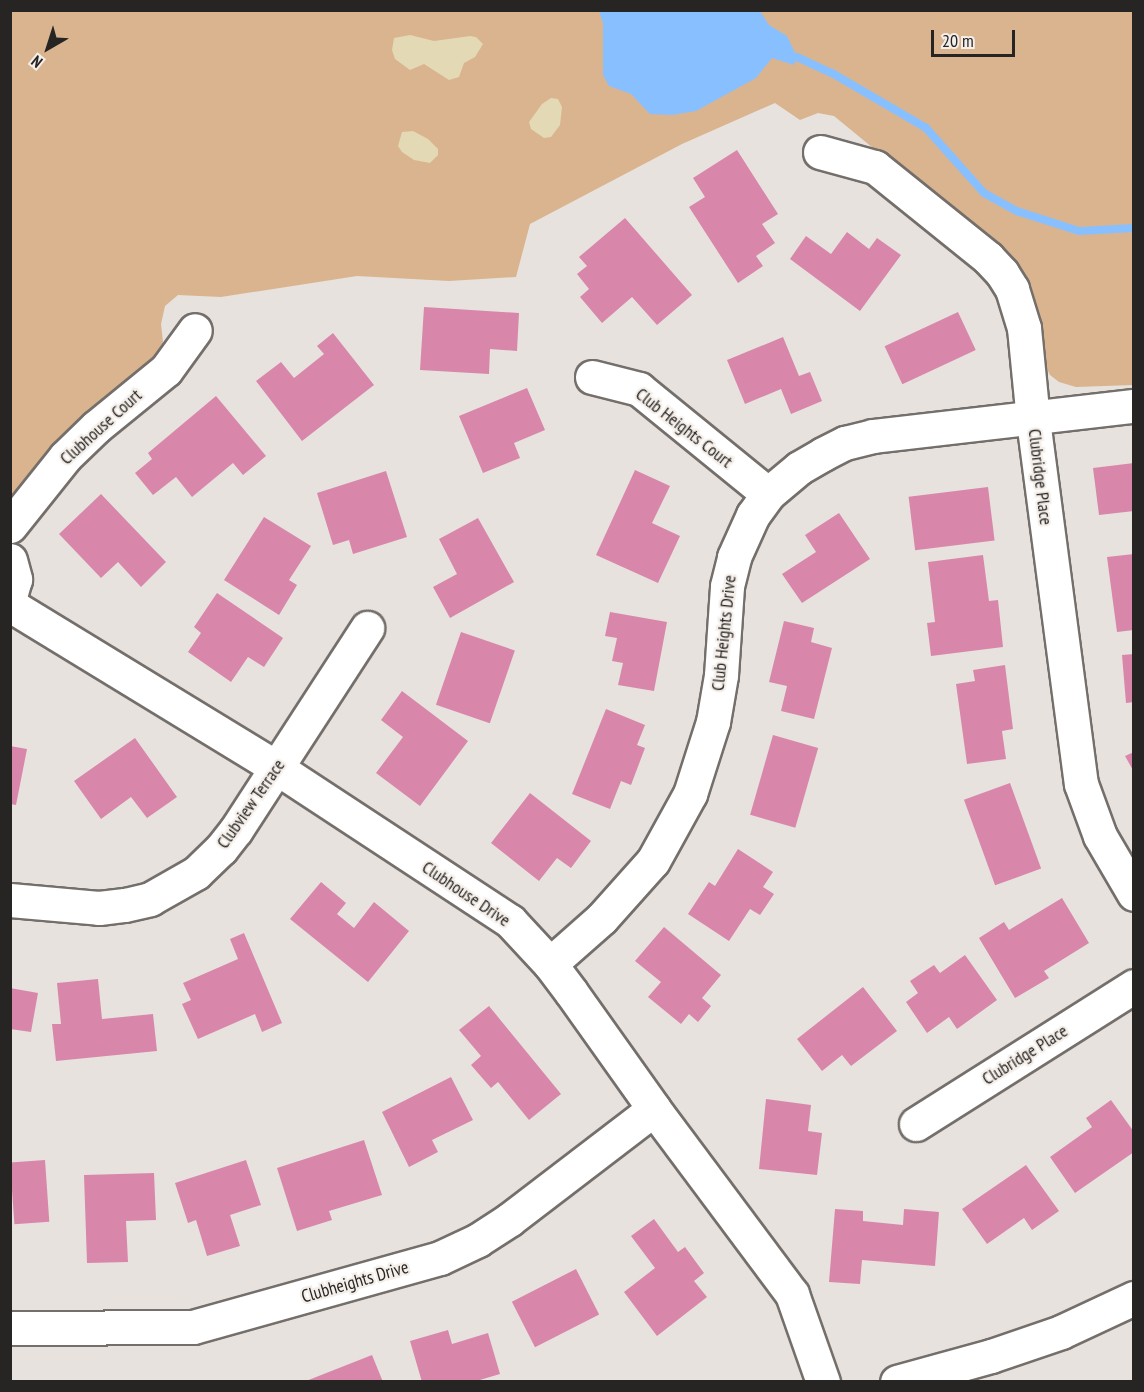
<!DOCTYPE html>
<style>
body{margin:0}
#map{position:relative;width:1144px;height:1392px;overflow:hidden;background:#e7e2dd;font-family:"PT Sans Narrow",sans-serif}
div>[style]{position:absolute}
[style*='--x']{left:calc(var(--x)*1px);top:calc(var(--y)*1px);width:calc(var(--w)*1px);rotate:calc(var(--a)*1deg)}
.green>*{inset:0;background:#d9b48f}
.sand>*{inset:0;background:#e3d9b4}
.water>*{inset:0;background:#88c0ff}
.stream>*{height:8px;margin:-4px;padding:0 4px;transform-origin:4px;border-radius:4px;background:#88c0ff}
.building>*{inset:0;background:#d887aa;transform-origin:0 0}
.roads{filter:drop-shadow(2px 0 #746f6b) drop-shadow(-2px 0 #746f6b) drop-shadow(0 2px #746f6b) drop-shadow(0 -2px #746f6b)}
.minor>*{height:33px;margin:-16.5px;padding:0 16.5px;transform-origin:16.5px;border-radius:16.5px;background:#fff}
span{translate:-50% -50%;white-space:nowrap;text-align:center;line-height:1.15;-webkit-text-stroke:4.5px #f5efea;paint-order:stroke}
.street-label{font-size:18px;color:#272523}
.frame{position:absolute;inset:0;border:12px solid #272523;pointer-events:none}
.north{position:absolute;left:18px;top:18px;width:60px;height:60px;-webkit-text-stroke:4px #f5efea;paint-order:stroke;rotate:219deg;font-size:16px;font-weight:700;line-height:24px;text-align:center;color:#272523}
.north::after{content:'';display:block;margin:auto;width:21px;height:27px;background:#272523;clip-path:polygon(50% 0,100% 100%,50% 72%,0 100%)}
.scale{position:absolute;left:931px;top:30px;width:84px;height:27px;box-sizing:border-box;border:3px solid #272523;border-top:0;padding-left:8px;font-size:18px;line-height:21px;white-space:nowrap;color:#272523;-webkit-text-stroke:4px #f5efea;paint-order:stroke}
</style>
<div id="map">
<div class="green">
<div style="clip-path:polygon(11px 11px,1133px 11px,1133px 385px,1076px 387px,1059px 382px,1050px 375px,1044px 363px,1036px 310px,990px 244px,834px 116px,818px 113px,800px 120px,775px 103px,682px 144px,530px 224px,516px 277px,449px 281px,357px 276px,221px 297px,178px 295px,165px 306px,161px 324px,163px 342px,155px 359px,11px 502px)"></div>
</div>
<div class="sand">
<div style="clip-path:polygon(410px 35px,434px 41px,470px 36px,476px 37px,483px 44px,475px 57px,464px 63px,459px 77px,449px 80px,424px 64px,410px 70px,395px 59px,392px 50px,394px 38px)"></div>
<div style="clip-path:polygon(551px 98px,558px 99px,562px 107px,560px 125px,551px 137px,544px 138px,531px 129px,529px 122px,542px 104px)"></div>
<div style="clip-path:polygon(413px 131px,428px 139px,438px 149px,438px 155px,430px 163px,414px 160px,402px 152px,398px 146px,402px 132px)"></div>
</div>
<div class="water">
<div style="clip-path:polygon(599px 11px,760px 11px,769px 25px,787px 36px,797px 57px,794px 65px,772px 58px,756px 78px,696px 111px,672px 115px,650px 114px,631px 94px,609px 86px,603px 75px,603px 23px)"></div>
</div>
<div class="stream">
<div style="--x:797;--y:57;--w:38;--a:25"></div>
<div style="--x:832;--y:73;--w:109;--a:30.3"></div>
<div style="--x:926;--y:128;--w:87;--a:48.3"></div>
<div style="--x:984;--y:193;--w:38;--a:29"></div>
<div style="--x:1017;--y:211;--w:65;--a:17.9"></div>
<div style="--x:1079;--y:231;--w:55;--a:-3.1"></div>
</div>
<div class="building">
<div style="clip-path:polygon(737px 150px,778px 214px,762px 224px,775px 243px,756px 256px,763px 266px,738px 283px,689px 207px,705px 197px,693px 178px)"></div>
<div style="clip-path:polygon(625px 218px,692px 295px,657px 325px,632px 297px,602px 323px,580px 297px,589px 289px,577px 274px,587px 266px,579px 257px)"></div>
<div style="clip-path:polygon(847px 232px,869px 249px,877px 238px,901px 255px,860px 311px,790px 259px,806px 236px,831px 254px)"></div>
<div style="clip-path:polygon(424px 307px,519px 313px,517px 351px,490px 349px,489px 374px,420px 370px)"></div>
<div style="left:958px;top:312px;width:42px;height:81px;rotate:65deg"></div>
<div style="clip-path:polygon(333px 333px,374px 385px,302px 441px,256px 381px,281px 362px,294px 378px,324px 354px,317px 346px)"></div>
<div style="clip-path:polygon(783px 337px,799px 376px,810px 372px,822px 401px,791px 414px,781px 389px,745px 404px,727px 360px)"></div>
<div style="clip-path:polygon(527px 388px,545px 430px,514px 443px,520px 458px,483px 473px,459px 416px)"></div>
<div style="clip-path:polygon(216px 396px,266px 456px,243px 475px,233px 463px,192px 497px,176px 477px,153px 495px,135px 473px,152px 459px,148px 453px)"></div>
<div style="clip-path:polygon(1134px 463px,1134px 511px,1099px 515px,1093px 468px)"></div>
<div style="clip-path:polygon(635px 470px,670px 486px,652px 523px,680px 536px,658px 583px,596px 555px)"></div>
<div style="clip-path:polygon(386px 471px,407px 537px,353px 554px,349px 540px,333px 545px,317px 493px)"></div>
<div style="left:988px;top:487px;width:54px;height:80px;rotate:83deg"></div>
<div style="clip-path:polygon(101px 494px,166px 562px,141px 587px,118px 562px,101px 578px,59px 534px)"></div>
<div style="clip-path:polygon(839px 513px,870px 559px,802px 603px,782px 574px,816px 552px,805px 535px)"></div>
<div style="clip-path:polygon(264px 517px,311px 546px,289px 580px,297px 585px,279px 615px,224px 580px)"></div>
<div style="clip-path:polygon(478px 518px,514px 582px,450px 618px,433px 587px,457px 574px,439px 539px)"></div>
<div style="clip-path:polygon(1134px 554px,1134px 630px,1117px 632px,1107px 557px)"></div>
<div style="clip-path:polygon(983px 555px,989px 601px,998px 600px,1003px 647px,931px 656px,927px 623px,935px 622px,928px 562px)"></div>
<div style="clip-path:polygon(217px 593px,283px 638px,264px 667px,248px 657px,231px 682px,188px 652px,201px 633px,194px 627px)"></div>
<div style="clip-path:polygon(610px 612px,667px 622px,654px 691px,618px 685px,623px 663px,612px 661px,617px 638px,605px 636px)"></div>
<div style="clip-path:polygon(784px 621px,814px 628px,811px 642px,832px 648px,814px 719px,781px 711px,787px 686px,769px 682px)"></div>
<div style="left:461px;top:632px;width:57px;height:77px;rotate:19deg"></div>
<div style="clip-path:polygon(1134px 654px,1134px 702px,1126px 703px,1122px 655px)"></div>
<div style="clip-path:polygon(1005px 665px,1013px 729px,1002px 731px,1006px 759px,967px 764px,956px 684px,975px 681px,973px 670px)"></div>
<div style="clip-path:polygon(402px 691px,468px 741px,420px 806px,376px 773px,403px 737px,381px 720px)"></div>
<div style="clip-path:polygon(606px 709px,645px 725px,637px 745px,645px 748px,631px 785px,621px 781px,610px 809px,572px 794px)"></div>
<div style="left:773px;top:735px;width:47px;height:83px;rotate:16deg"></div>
<div style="clip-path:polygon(135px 738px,177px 797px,147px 818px,131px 797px,101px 819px,74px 781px)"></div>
<div style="clip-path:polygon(10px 746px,27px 749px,16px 805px,10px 804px)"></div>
<div style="clip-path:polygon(1134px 752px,1134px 772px,1125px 756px)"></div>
<div style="left:1010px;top:783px;width:91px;height:49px;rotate:70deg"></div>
<div style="clip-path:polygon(530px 793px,591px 841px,571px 868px,557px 858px,539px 881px,491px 843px)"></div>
<div style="clip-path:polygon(738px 849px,773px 872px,763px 887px,774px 894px,760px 915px,750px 909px,729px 941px,688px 914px,709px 882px,715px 886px)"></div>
<div style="clip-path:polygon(321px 882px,346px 903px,337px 914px,354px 928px,374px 902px,409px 931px,368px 982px,290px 919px)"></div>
<div style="clip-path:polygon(1062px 898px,1089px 943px,1044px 971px,1049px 978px,1015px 998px,979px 938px,1004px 922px,1009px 930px)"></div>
<div style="clip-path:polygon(664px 927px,721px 975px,702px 998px,711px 1006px,698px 1022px,689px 1014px,681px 1024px,648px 997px,661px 982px,635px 961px)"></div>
<div style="clip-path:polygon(244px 933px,282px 1023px,262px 1032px,255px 1014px,198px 1039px,182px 1004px,191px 1000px,183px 983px,238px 959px,230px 939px)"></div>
<div style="clip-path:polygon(965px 955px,997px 1000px,957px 1029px,949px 1017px,927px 1033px,906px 1002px,918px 993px,910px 981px,934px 965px,940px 973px)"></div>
<div style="clip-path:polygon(98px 979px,102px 1019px,153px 1014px,157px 1051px,56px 1061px,52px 1024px,61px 1024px,57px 983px)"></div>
<div style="clip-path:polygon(863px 987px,897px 1031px,851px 1066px,842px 1055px,822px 1071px,797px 1039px)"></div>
<div style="clip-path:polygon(10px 988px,38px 993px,31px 1032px,10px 1029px)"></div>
<div style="clip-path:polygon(489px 1006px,561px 1094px,529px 1120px,498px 1082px,491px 1088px,471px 1065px,481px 1056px,459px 1030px)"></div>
<div style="clip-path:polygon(451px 1077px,473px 1120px,432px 1140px,438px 1152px,409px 1167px,382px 1112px)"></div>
<div style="clip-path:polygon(766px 1099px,811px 1105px,808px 1131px,822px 1133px,817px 1175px,759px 1169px)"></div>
<div style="clip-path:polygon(1111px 1100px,1134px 1132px,1134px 1152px,1075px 1193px,1050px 1157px,1092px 1127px,1086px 1118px)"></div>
<div style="clip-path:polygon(364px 1140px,382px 1195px,329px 1211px,332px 1220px,297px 1231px,277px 1168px)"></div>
<div style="left:45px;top:1160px;width:62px;height:35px;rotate:86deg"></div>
<div style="clip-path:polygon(246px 1160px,261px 1205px,230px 1215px,240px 1246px,207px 1256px,196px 1220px,188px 1223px,175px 1183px)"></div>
<div style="clip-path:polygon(1026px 1165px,1059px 1211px,1032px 1230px,1024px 1218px,987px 1244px,962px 1209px)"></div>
<div style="clip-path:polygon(154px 1173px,156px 1220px,126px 1221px,128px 1262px,87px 1263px,84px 1175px)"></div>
<div style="clip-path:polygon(835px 1209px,863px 1211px,863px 1221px,903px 1225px,904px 1209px,939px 1212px,935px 1266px,862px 1260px,860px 1284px,829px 1282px)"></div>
<div style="clip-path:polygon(654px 1219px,678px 1252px,685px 1247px,704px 1273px,694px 1281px,707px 1297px,657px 1336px,624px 1292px,655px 1268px,631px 1236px)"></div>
<div style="left:576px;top:1269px;width:51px;height:72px;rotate:63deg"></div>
<div style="clip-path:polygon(448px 1330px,452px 1344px,488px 1333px,500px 1374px,473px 1382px,422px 1382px,410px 1341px)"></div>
<div style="clip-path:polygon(372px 1355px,383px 1382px,306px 1382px,306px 1381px)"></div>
</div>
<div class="roads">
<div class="minor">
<div style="--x:820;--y:152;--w:57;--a:15.3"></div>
<div style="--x:875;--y:167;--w:145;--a:38.8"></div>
<div style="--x:988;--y:258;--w:21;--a:47"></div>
<div style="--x:1002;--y:273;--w:19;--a:58"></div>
<div style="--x:1012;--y:289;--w:41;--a:72.9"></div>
<div style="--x:1024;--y:328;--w:92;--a:84.4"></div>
<div style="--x:1033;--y:420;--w:367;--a:82.5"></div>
<div style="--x:1081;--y:784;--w:55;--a:69.9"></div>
<div style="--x:1100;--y:836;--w:67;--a:59.6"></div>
<div style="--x:592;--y:377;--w:49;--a:14.3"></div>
<div style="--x:639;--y:389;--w:166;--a:39.1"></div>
<div style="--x:10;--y:526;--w:88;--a:-51.4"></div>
<div style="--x:65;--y:457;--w:43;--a:-44.1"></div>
<div style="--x:96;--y:427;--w:90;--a:-39.2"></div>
<div style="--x:166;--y:370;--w:49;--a:-54.1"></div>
<div style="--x:10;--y:560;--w:20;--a:75"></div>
<div style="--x:15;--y:579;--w:18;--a:106"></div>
<div style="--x:10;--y:605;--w:313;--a:31.4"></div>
<div style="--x:277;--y:768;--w:279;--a:33.3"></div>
<div style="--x:510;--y:921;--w:59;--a:47.1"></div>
<div style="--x:550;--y:964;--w:35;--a:53"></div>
<div style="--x:571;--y:992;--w:143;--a:54.6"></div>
<div style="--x:654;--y:1109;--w:231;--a:53.3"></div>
<div style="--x:792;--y:1294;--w:93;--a:70.6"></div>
<div style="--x:10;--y:900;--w:89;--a:5.1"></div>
<div style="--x:99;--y:908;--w:26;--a:-7"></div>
<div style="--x:125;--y:905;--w:26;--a:-13"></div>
<div style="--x:150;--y:899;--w:53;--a:-29.5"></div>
<div style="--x:196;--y:873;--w:35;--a:-44"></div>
<div style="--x:221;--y:849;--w:24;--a:-52"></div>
<div style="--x:236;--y:830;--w:241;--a:-57"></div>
<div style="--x:550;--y:964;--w:69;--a:-41.5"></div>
<div style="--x:602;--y:918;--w:76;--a:-48.2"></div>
<div style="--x:653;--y:861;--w:77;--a:-61.1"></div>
<div style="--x:690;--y:794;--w:76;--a:-72.3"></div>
<div style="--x:713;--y:722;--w:48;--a:-80.3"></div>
<div style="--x:721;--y:675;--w:89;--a:-86.1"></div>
<div style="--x:727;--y:586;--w:30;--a:-76"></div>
<div style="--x:734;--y:557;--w:46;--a:-65.7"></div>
<div style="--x:753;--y:515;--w:26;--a:-54"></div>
<div style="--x:768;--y:494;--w:40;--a:-40"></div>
<div style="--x:799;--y:468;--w:28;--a:-30"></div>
<div style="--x:823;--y:454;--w:25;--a:-27"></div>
<div style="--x:845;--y:443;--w:29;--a:-14"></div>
<div style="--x:873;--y:436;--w:263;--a:-6.6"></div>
<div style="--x:916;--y:1124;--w:258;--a:-32.3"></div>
<div style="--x:10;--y:1328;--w:183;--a:-0.3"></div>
<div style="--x:193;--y:1327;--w:256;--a:-15.6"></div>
<div style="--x:440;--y:1258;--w:42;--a:-25.3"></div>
<div style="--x:478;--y:1240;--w:38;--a:-33"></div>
<div style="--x:510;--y:1219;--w:181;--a:-37.4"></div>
<div style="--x:897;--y:1382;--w:98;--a:-15.5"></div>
<div style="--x:991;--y:1356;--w:74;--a:-18.9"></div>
<div style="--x:1061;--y:1332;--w:81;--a:-25"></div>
</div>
</div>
<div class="street-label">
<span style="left:101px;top:427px;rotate:-42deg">Clubhouse Court</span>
<span style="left:684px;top:428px;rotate:38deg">Club Heights Court</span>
<span style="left:1040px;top:477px;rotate:83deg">Clubridge Place</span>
<span style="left:724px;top:633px;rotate:-84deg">Club Heights Drive</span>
<span style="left:251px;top:804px;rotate:-55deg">Clubview Terrace</span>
<span style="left:466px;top:894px;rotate:34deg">Clubhouse Drive</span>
<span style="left:1025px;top:1055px;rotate:-32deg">Clubridge Place</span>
<span style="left:355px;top:1282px;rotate:-16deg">Clubheights Drive</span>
</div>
<div class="frame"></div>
<div class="north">N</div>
<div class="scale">20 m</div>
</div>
